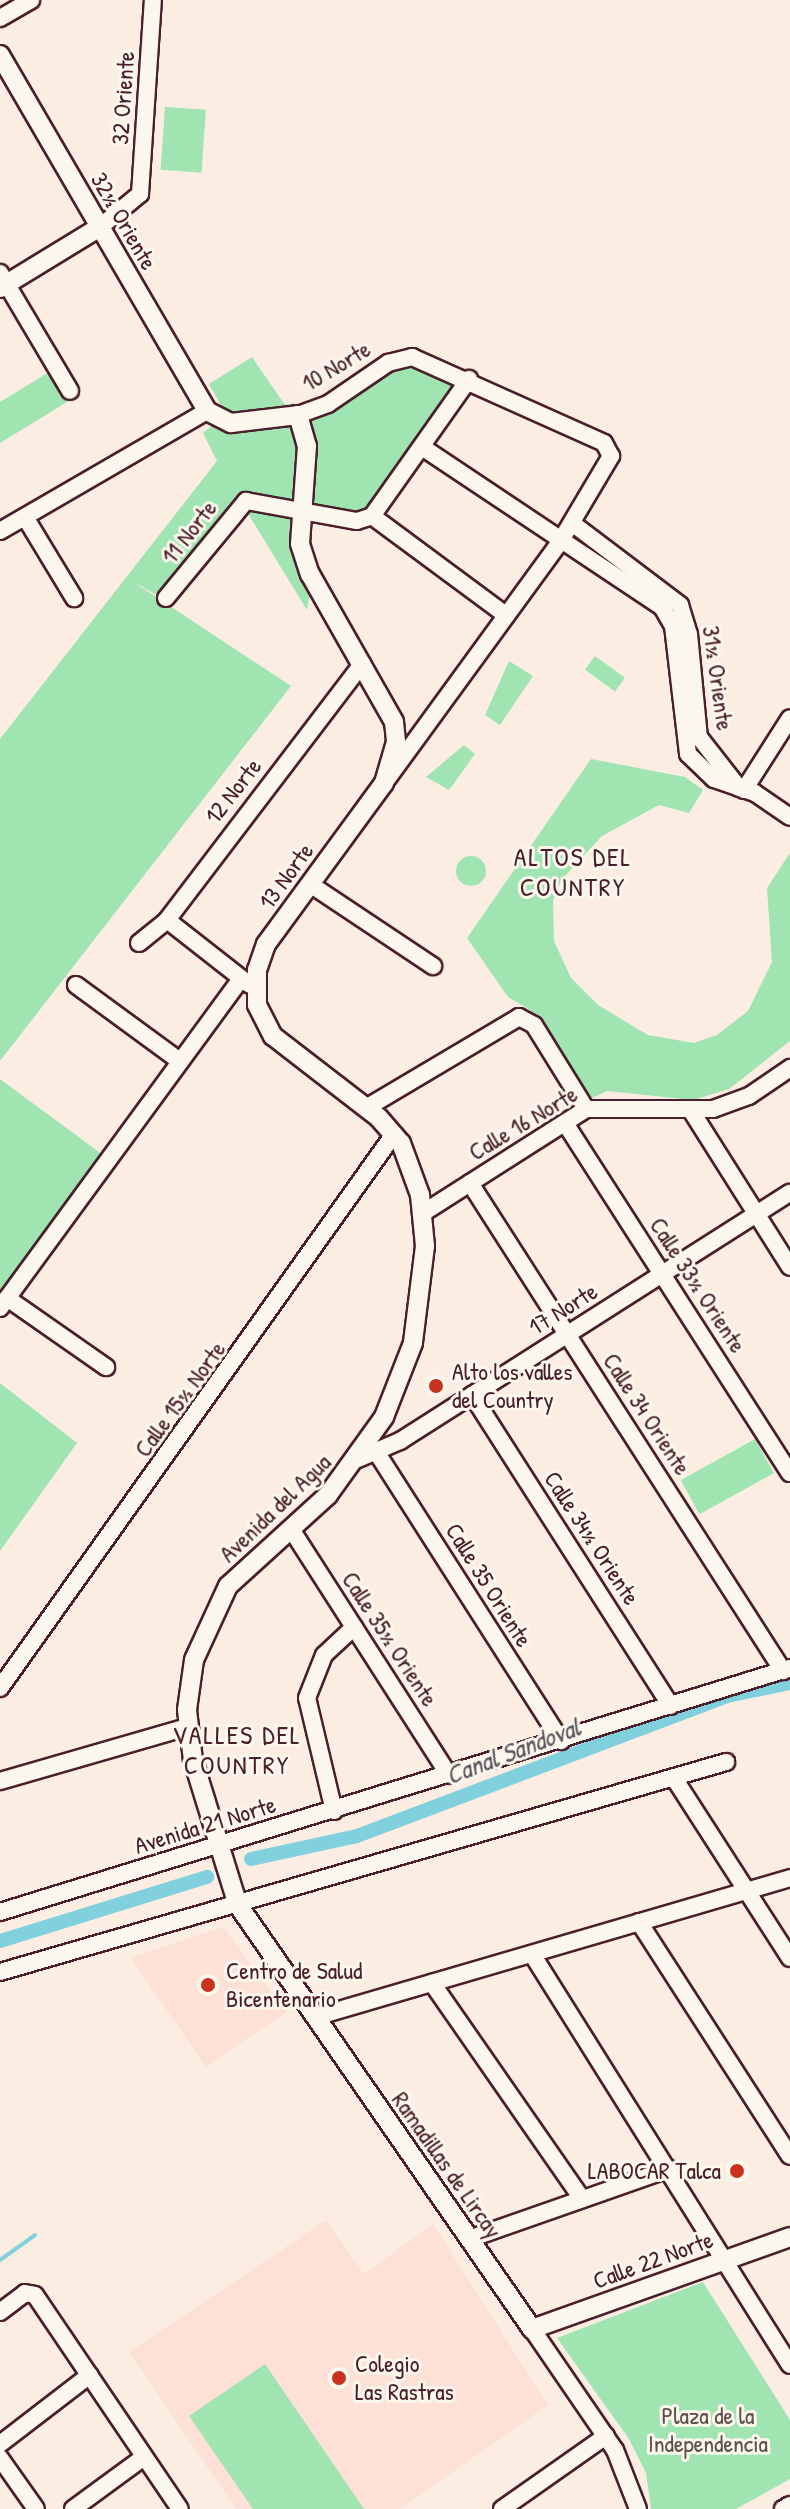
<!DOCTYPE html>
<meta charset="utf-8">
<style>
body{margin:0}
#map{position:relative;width:790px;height:2509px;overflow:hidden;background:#fcede2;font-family:"Patrick Hand",sans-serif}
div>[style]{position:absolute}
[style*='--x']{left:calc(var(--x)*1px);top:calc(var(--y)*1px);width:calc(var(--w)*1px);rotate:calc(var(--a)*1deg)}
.built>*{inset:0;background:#fde0d6}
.green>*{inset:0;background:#9fe4b1;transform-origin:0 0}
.round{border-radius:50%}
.stream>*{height:4px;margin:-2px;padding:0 2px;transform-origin:2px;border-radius:2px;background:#80d0dd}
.canal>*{height:14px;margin:-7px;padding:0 7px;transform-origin:7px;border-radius:7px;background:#80d0dd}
.roads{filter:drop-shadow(2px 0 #4a1f2b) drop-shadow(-2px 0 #4a1f2b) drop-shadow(0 2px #4a1f2b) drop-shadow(0 -2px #4a1f2b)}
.minor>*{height:16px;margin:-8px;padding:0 8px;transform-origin:8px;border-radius:8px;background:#fbf7ec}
.tertiary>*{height:18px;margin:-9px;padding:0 9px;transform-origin:9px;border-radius:9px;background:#fbf7ec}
.dots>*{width:22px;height:22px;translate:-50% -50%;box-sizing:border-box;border:4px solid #fbf7ec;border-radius:50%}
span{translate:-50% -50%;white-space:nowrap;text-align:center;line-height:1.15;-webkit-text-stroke:6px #fbf7ec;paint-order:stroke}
.street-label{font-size:24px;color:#4a1f2b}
.poi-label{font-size:24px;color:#4a1f2b}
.left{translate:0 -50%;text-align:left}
.right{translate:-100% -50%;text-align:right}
.park-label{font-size:24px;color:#5f504c}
.neighbourhood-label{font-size:26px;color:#4a1f2b;letter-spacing:2px}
.water-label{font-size:26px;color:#5a5460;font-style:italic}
</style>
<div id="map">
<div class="built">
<div style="clip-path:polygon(223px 1927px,287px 2012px,206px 2067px,131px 1958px)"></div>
<div style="clip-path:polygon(326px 2220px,364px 2274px,433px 2224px,548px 2405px,400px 2509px,236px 2509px,129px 2352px)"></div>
</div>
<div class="green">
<div style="left:165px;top:107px;width:41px;height:63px;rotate:4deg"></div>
<div style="clip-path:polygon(252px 357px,285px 405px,293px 403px,300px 425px,290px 526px,310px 594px,307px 610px,239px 499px,160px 597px,132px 581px,291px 686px,0 1061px,0 739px,217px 461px,203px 433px,226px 414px,209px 384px)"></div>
<div style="clip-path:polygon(402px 362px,462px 381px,368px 512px,356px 516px,307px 505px,304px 417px)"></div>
<div style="clip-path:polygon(49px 372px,67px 402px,0 443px,0 402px)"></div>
<div style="left:595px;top:656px;width:37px;height:17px;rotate:36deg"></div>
<div style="clip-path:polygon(509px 661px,533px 676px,500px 725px,485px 715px)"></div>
<div style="clip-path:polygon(464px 745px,475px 754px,449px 790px,426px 777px)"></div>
<div style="clip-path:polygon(591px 759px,685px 777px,703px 790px,689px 813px,659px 805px,602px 836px,562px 879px,553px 901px,554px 941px,571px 978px,598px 1005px,648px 1035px,694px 1043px,717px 1035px,748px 1011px,772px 962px,767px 888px,790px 853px,790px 1041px,729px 1089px,693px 1100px,607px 1091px,592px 1098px,530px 1010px,508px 997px,467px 938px)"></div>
<div class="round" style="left:456px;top:856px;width:30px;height:30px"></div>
<div style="clip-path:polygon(0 1079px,103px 1155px,0 1297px)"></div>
<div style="clip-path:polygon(0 1383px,77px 1443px,0 1551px)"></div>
<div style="left:755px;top:1439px;width:39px;height:85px;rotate:61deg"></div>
<div style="clip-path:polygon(703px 2282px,790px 2420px,790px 2479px,736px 2509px,651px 2509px,646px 2473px,629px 2439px,557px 2338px)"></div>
<div style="clip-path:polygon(265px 2364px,364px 2509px,253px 2509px,189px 2416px)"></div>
</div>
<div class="stream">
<div style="--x:0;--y:2260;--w:43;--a:-35.5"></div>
</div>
<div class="canal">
<div style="--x:251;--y:1859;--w:108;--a:-12.2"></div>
<div style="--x:357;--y:1836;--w:396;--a:-20.7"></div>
<div style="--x:727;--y:1696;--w:64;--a:-11.7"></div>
<div style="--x:0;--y:1941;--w:217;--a:-17.2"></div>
</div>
<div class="roads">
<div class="minor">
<div style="--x:0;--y:18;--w:36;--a:-30"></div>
<div style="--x:100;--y:227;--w:52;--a:-39.5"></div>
<div style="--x:140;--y:194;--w:194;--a:-86.2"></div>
<div style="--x:0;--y:273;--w:137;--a:59.3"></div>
<div style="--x:298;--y:415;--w:32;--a:-20"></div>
<div style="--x:328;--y:404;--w:73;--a:-34.3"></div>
<div style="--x:388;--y:363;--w:25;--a:-14"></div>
<div style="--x:412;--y:357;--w:210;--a:24.1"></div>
<div style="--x:604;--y:443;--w:15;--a:62"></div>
<div style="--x:611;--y:456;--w:100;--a:120.7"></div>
<div style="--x:560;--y:542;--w:293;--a:126.1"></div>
<div style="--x:422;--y:447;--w:288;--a:33.7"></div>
<div style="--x:662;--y:607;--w:22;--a:60"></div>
<div style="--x:673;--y:626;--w:129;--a:83.3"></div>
<div style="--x:688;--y:754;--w:36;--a:44"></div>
<div style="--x:714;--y:779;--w:43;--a:18.9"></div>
<div style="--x:755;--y:793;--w:42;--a:34.4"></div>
<div style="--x:372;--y:516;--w:167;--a:36.5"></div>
<div style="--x:25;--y:517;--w:95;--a:58.8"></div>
<div style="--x:572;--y:523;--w:136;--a:37.2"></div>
<div style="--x:680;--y:605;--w:30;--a:73"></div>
<div style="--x:689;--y:634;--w:103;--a:84.5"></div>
<div style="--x:699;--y:737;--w:65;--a:51.9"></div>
<div style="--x:0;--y:531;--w:239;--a:-30.1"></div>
<div style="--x:166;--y:598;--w:126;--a:-50.5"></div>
<div style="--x:246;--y:501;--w:113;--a:10.2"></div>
<div style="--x:357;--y:521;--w:16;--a:-18"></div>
<div style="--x:372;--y:516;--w:168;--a:-54.7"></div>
<div style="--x:744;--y:790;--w:85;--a:-57.4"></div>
<div style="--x:310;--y:884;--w:148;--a:33.7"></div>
<div style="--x:167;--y:920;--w:105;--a:38.1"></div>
<div style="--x:139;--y:943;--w:36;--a:-39"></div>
<div style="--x:167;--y:920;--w:322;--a:-52.7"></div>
<div style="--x:76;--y:985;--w:129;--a:36.2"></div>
<div style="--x:366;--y:1108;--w:178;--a:-30.7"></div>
<div style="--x:519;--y:1017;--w:17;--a:28"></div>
<div style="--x:534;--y:1025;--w:99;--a:58.2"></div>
<div style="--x:692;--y:1112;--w:183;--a:57.7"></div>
<div style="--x:565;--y:1123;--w:416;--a:57.3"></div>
<div style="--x:470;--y:1183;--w:580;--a:57.32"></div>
<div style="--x:423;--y:1213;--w:193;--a:-32.5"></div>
<div style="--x:586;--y:1109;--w:127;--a:0"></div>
<div style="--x:713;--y:1109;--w:38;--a:-20"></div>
<div style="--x:749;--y:1096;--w:50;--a:-34.3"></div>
<div style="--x:7;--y:1298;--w:121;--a:34.9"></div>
<div style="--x:0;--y:1308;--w:404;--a:-53.8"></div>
<div style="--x:472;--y:1395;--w:369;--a:57.4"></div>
<div style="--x:377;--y:1453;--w:342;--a:57.4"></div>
<div style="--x:358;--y:1459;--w:46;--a:-23.2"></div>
<div style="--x:400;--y:1441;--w:462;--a:-32.5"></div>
<div style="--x:291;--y:1529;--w:292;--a:57.3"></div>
<div style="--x:0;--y:1688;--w:680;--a:-54.58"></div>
<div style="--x:674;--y:1778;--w:214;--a:57.2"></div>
<div style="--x:0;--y:1781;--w:195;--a:-16.1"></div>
<div style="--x:334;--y:1811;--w:116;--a:-103.4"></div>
<div style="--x:307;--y:1698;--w:46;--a:-68.4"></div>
<div style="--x:324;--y:1655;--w:41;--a:-43"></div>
<div style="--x:0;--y:1912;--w:827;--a:-17.16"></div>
<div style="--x:639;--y:1922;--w:278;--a:57.2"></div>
<div style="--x:532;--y:1954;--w:485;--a:57.9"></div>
<div style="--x:0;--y:1972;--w:756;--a:-16.13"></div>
<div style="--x:432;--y:1983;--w:263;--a:55.2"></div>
<div style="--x:315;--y:2017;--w:495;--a:-16.3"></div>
<div style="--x:469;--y:2239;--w:212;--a:-19.3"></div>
<div style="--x:0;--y:2312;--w:31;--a:-37"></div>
<div style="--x:25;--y:2293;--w:10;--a:11"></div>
<div style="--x:35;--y:2295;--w:258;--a:55.9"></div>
<div style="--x:532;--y:2329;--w:147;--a:55.6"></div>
<div style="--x:615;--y:2450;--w:63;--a:68.7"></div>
<div style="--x:0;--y:2444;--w:113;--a:-37.5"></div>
<div style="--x:0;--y:2458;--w:62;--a:54.8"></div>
<div style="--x:73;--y:2509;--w:88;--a:-36.2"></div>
<div style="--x:502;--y:2509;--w:127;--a:-35.1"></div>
<div style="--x:783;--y:2509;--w:8;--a:-30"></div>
</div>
<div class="tertiary">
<div style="--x:0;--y:55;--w:412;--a:59.8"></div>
<div style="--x:207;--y:411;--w:27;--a:27"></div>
<div style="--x:231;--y:423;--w:67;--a:-6.8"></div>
<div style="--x:298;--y:415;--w:32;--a:74"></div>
<div style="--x:307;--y:446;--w:98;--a:94.1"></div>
<div style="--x:300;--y:544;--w:32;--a:72"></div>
<div style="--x:310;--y:574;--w:170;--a:60.4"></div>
<div style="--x:394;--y:722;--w:20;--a:84"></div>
<div style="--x:396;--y:742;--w:43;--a:106.3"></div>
<div style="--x:384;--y:783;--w:200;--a:126.2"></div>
<div style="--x:266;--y:944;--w:28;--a:109"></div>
<div style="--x:257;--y:970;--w:35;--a:90"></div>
<div style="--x:257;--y:1005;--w:35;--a:63"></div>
<div style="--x:273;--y:1036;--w:134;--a:37.7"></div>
<div style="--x:379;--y:1118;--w:33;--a:49"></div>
<div style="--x:401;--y:1143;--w:55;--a:69.9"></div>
<div style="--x:420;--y:1195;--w:51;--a:84.4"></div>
<div style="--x:425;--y:1246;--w:98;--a:97.1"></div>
<div style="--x:413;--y:1343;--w:79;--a:111.4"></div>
<div style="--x:384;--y:1417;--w:96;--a:125.7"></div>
<div style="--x:328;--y:1495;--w:135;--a:137.7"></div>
<div style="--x:228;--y:1586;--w:81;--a:114.7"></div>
<div style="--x:194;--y:1660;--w:50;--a:98"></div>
<div style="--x:187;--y:1710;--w:50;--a:83.2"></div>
<div style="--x:193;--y:1760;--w:152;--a:72.8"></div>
<div style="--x:238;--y:1905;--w:516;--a:55.26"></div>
<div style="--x:532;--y:2329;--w:274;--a:-19.6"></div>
<div style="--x:0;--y:288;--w:117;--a:-31.4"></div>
</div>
</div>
<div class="dots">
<div style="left:436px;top:1386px;background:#c8321e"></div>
<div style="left:208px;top:1985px;background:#c8321e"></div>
<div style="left:737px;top:2171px;background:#c8321e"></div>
<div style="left:339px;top:2378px;background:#c8321e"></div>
</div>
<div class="street-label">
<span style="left:123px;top:98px;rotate:-86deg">32 Oriente</span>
<span style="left:124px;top:221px;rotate:60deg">32½ Oriente</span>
<span style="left:336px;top:366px;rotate:-31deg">10 Norte</span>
<span style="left:189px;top:532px;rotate:-52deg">11 Norte</span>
<span style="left:718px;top:678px;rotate:82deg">31½ Oriente</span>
<span style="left:233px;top:791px;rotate:-52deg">12 Norte</span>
<span style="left:286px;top:876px;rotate:-54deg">13 Norte</span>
<span style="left:523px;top:1123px;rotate:-31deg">Calle 16 Norte</span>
<span style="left:698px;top:1285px;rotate:57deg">Calle 33½ Oriente</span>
<span style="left:563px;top:1309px;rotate:-32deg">17 Norte</span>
<span style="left:180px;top:1399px;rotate:-54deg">Calle 15½ Norte</span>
<span style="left:647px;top:1414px;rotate:57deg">Calle 34 Oriente</span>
<span style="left:275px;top:1508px;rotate:-44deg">Avenida del Agua</span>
<span style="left:592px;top:1538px;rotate:57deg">Calle 34½ Oriente</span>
<span style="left:489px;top:1585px;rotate:58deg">Calle 35 Oriente</span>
<span style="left:390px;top:1639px;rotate:57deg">Calle 35½ Oriente</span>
<span style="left:205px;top:1825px;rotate:-17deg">Avenida 21 Norte</span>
<span style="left:447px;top:2165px;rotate:55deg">Ramadillas de Lircay</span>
<span style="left:653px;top:2260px;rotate:-20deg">Calle 22 Norte</span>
</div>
<div class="poi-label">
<span class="left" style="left:452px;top:1386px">Alto los valles<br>del Country</span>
<span class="left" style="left:226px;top:1985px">Centro de Salud<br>Bicentenario</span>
<span class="right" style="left:721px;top:2171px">LABOCAR Talca</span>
<span class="left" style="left:355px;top:2378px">Colegio<br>Las Rastras</span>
</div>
<div class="park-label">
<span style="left:708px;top:2430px">Plaza de la<br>Independencia</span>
</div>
<div class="neighbourhood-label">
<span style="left:573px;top:872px">ALTOS DEL<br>COUNTRY</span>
<span style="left:237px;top:1750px">VALLES DEL<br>COUNTRY</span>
</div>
<div class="water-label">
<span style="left:513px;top:1751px;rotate:-21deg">Canal Sandoval</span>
</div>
</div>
